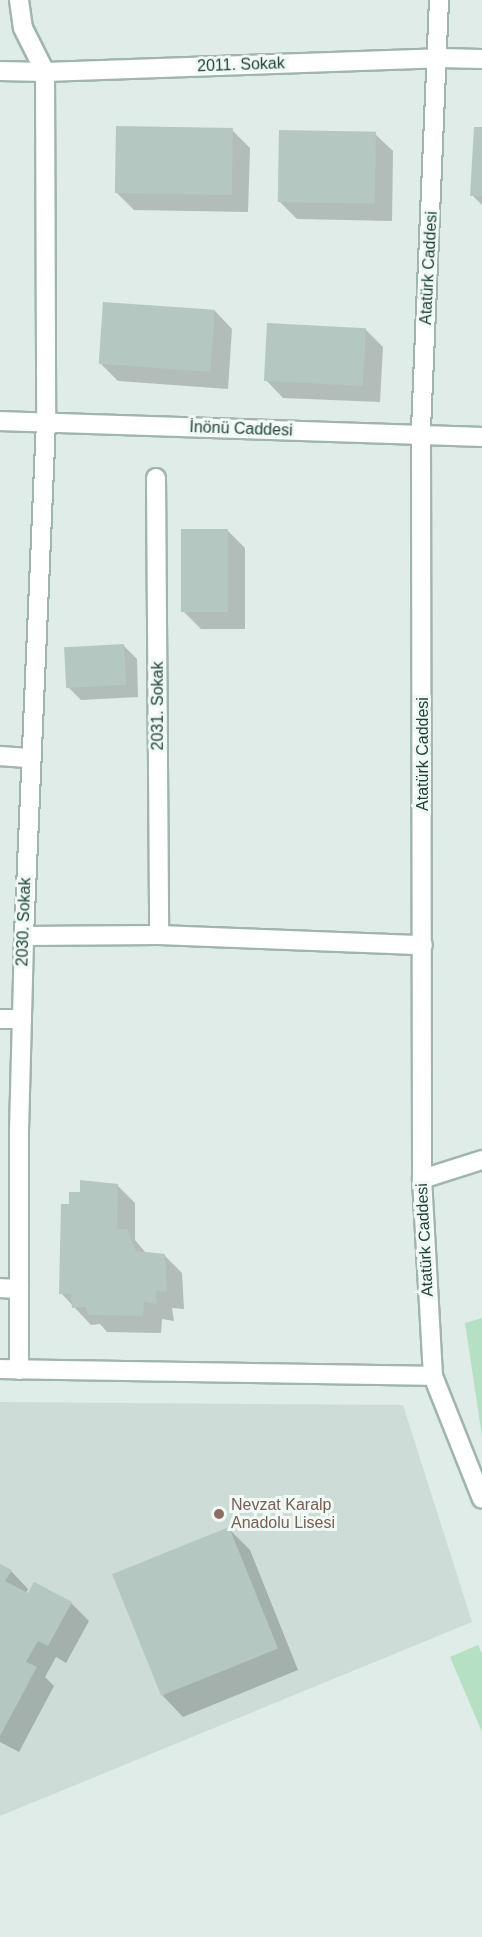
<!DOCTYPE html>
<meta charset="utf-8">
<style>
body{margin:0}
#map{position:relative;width:482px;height:1937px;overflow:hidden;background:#dfece7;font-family:Arial,sans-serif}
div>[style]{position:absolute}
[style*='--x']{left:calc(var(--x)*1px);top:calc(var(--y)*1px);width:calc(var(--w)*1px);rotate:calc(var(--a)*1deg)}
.built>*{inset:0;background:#cddcd6}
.green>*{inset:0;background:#b5e0c3}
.shadow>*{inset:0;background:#0003}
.building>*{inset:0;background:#b4c7c0;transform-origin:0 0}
.roads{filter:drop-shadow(2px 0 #a1b5af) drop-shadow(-2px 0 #a1b5af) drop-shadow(0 2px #a1b5af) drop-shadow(0 -2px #a1b5af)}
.minor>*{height:18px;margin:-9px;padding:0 9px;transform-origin:9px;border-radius:9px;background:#fff}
.tertiary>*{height:18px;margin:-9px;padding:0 9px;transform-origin:9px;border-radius:9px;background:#fff}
.dots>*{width:16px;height:16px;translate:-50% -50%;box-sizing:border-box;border:3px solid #f0f9f5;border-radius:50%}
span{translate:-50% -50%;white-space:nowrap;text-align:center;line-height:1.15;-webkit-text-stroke:6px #f0f9f5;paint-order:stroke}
.street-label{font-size:16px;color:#1e3f37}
.education-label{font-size:16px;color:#785e54}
.left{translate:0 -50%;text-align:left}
</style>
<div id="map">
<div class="built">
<div style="clip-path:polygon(0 1402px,403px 1405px,472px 1622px,0 1816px)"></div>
</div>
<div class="green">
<div style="clip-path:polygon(482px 1318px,482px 1436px,465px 1323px)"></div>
<div style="clip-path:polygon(478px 1645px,482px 1654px,482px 1732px,450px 1657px)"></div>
</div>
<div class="shadow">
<div style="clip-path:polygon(482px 129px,482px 205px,472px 195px)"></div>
<div style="clip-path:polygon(232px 130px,250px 148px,248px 212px,134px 210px,116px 192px)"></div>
<div style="clip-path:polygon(375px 134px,393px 151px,392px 221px,297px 219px,279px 201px)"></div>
<div style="clip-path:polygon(215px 311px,232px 329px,228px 389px,118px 381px,100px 363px)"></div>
<div style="clip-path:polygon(365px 329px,383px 347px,380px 402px,283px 398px,266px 380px)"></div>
<div style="clip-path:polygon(227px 530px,245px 548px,245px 629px,201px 629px,183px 611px)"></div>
<div style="clip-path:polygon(124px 646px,137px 659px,138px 697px,81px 700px,68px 687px)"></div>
<div style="clip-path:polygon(117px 1185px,135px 1203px,135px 1240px,146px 1253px,164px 1255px,182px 1273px,184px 1309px,172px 1308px,174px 1321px,162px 1319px,161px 1333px,107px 1332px,100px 1324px,91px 1325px,61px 1293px,70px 1206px)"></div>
<div style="clip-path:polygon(229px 1529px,250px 1550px,298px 1670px,183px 1717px,163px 1696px)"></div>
<div style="clip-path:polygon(0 1565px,11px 1571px,28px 1589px,26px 1593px,71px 1603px,89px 1621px,66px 1663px,56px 1657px,45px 1677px,54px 1686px,19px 1752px,0 1742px)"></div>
</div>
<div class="building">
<div style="left:116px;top:126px;width:117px;height:67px;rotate:1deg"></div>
<div style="clip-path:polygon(474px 127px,482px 127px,482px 196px,470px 196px)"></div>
<div style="left:279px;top:130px;width:97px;height:72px;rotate:1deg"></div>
<div style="left:103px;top:302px;width:112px;height:62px;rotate:4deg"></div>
<div style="left:267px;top:323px;width:99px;height:58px;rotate:3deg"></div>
<div style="left:181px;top:529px;width:47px;height:83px"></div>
<div style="left:124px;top:644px;width:41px;height:60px;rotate:87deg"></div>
<div style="clip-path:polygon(80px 1180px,118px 1184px,117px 1229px,127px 1229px,136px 1251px,165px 1254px,167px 1292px,156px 1291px,157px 1304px,144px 1302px,143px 1316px,88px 1315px,86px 1307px,72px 1308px,71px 1294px,59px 1294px,61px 1204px,69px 1204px,69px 1192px,80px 1192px)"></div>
<div style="left:229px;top:1527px;width:131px;height:126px;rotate:68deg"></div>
<div style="clip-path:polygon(0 1564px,12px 1570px,5px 1581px,28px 1593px,34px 1582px,72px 1602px,48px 1646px,38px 1641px,26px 1662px,37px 1667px,0 1736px)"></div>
</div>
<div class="roads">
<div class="minor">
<div style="--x:19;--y:0;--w:28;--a:82"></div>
<div style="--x:23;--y:28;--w:49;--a:63.4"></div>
<div style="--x:45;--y:72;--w:350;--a:89.8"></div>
<div style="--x:156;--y:478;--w:457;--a:89.6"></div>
<div style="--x:0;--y:756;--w:29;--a:4"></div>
<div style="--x:0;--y:1019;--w:22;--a:0"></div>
<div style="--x:422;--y:1179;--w:63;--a:-17.6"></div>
<div style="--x:0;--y:1288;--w:19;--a:3"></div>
<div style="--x:0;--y:1369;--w:433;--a:0.9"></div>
</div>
<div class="tertiary">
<div style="--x:439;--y:0;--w:435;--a:92.4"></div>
<div style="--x:421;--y:435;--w:744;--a:89.92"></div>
<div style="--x:422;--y:1179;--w:197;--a:86.8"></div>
<div style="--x:433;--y:1376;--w:132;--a:68.3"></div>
<div style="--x:0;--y:71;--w:45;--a:1.3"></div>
<div style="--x:45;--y:72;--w:394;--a:-2"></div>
<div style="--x:439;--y:58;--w:43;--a:1.3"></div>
<div style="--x:0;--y:421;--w:482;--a:1.9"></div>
<div style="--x:24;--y:936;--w:135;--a:-0.4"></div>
<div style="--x:159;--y:935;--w:264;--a:2.2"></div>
<div style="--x:19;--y:1370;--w:239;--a:-90"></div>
<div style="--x:19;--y:1131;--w:195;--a:-88.5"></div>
<div style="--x:24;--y:936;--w:514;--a:-87.55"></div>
</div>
</div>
<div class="dots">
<div style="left:219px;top:1514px;background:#8d6e63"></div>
</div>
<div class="street-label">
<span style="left:241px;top:65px;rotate:-2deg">2011. Sokak</span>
<span style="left:429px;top:268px;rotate:-87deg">Atatürk Caddesi</span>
<span style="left:241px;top:429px;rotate:2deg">İnönü Caddesi</span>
<span style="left:158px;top:706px;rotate:-90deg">2031. Sokak</span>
<span style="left:423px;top:754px;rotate:-90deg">Atatürk Caddesi</span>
<span style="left:24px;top:922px;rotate:-88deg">2030. Sokak</span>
<span style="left:425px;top:1240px;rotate:-93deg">Atatürk Caddesi</span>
</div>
<div class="education-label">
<span class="left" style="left:231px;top:1514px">Nevzat Karalp<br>Anadolu Lisesi</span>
</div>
</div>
